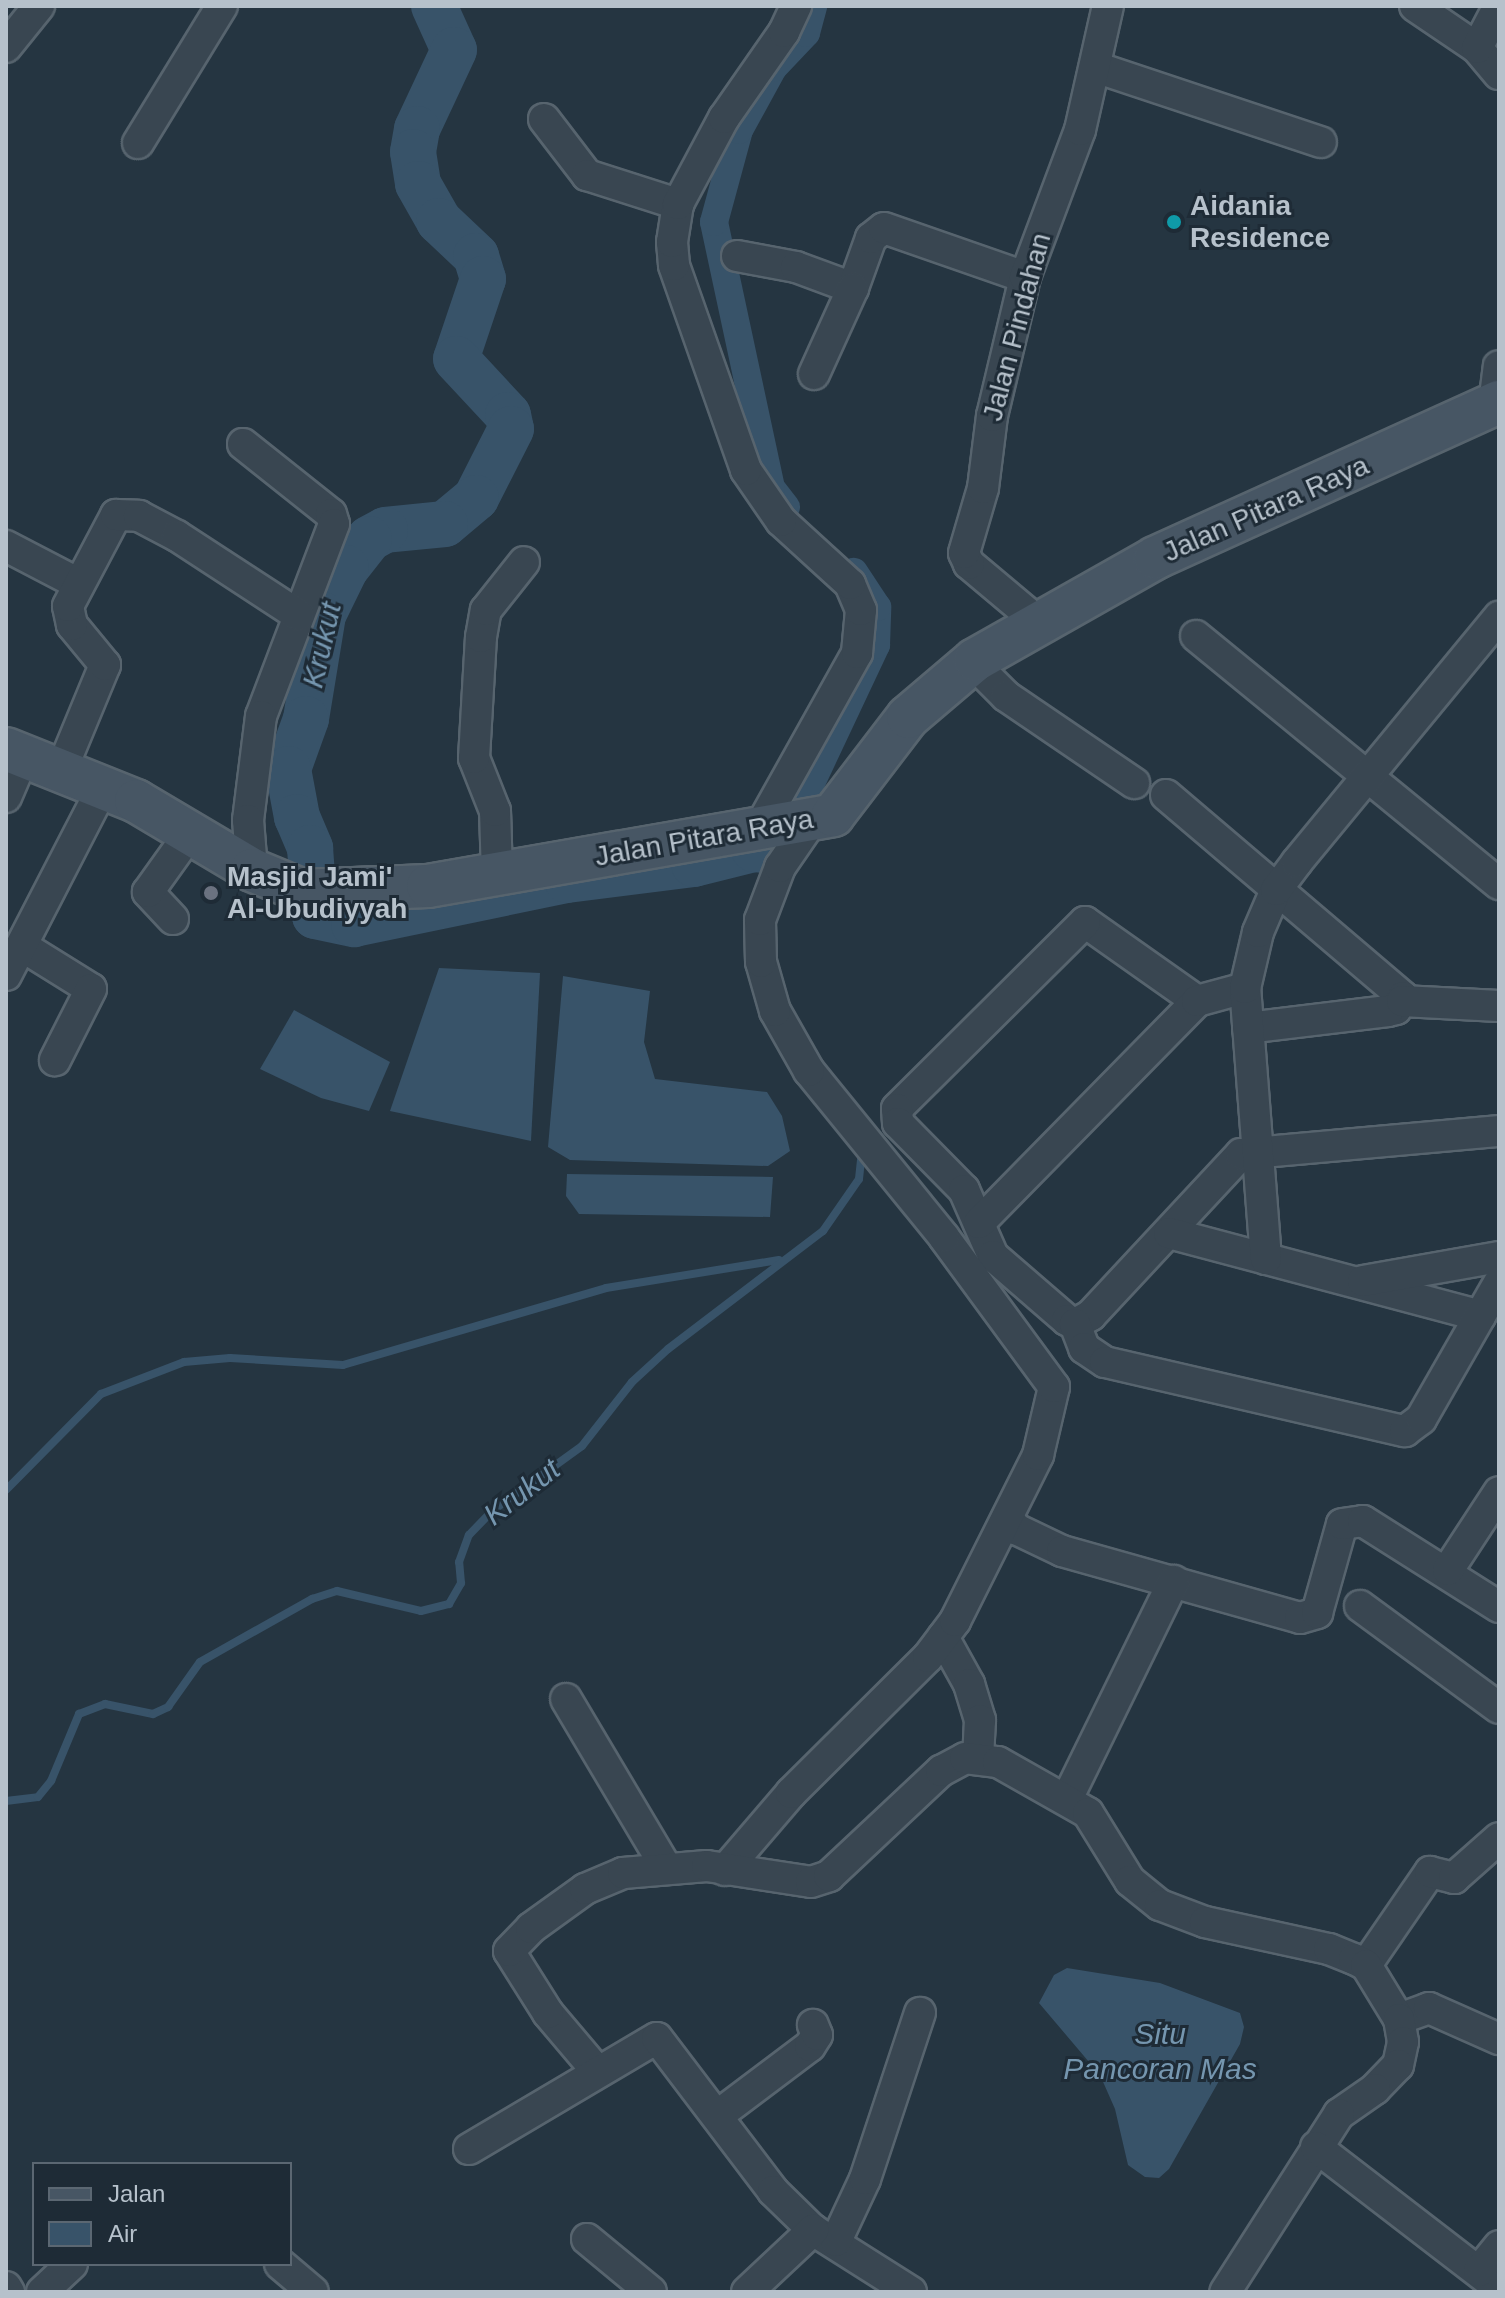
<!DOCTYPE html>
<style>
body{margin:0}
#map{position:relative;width:1505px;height:2298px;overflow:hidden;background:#253541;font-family:Arial,sans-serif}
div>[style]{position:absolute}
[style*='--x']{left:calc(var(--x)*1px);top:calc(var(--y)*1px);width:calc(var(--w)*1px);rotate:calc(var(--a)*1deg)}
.water>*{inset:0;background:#385369}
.stream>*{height:8px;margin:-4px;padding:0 4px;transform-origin:4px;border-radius:4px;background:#385369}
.canal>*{height:28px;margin:-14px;padding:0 14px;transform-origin:14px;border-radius:14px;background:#385369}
.river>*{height:46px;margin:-23px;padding:0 23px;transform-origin:23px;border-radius:23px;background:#385369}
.roads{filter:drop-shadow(2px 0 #57646e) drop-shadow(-2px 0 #57646e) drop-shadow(0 2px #57646e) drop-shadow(0 -2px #57646e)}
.minor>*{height:30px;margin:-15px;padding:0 15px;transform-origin:15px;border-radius:15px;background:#394651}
.secondary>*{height:42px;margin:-21px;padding:0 21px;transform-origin:21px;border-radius:21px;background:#475664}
.dots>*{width:22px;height:22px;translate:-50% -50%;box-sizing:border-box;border:4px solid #1e2b36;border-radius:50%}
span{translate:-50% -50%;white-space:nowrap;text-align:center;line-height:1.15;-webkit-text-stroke:6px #1e2b36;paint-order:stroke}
.poi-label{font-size:28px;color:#b6c1cb;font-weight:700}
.left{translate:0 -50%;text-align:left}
.street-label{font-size:28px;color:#b6c1cb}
.water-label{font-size:30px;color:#7596af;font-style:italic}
.frame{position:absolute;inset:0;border:8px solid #b6c1cb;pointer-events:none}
.legend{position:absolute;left:32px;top:2162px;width:260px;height:104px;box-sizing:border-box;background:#1e2b36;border:2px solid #5b6772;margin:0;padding:10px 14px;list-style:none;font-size:24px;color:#b6c1cb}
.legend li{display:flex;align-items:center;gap:16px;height:40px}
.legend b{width:40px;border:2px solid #5b6772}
</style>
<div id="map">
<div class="water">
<div style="clip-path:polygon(439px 968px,540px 973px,531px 1141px,390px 1111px)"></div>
<div style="clip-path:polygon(563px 976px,650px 991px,644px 1042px,655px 1079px,767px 1092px,782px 1116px,790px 1151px,768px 1166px,570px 1160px,548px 1147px)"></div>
<div style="clip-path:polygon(294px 1010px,390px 1062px,369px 1111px,321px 1098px,260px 1069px)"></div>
<div style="clip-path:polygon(567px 1174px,773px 1177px,770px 1217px,579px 1214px,566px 1196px)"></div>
<div style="clip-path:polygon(1067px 1968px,1160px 1983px,1240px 2013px,1244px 2027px,1240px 2044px,1169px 2169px,1159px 2178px,1145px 2177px,1128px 2165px,1115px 2109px,1100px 2075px,1039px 2003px,1054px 1975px)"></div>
</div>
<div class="stream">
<div style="--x:6;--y:1490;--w:135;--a:-45.3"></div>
<div style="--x:101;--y:1394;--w:89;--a:-21.1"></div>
<div style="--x:184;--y:1362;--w:46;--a:-5"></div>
<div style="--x:230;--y:1358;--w:113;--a:3.5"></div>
<div style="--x:343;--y:1365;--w:274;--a:-16.3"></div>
<div style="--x:606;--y:1288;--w:175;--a:-9.2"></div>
<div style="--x:6;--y:1801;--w:32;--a:-7"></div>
<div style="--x:38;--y:1797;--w:21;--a:-51"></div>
<div style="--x:51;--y:1781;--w:73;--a:-67.3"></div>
<div style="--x:79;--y:1714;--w:28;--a:-21"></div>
<div style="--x:105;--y:1704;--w:49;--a:11.8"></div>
<div style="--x:153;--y:1714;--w:17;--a:-25"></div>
<div style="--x:168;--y:1707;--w:55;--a:-54.6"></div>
<div style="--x:200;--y:1662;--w:129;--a:-29.4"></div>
<div style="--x:312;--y:1599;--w:26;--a:-18"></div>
<div style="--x:337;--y:1591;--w:86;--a:13.4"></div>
<div style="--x:421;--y:1611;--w:29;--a:-14"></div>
<div style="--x:449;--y:1604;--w:24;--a:-60"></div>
<div style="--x:461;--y:1583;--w:21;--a:-95"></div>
<div style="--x:459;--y:1562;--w:29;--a:-70"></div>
<div style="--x:469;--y:1535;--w:33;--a:-46"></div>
<div style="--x:492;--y:1511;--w:111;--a:-35.8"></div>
<div style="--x:582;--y:1446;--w:81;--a:-52"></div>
<div style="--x:632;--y:1382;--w:49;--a:-42.5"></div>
<div style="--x:668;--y:1349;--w:195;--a:-37.3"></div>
<div style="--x:823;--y:1231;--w:63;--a:-55.3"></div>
<div style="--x:859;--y:1179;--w:31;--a:-84"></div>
</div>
<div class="canal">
<div style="--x:786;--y:507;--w:24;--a:-128"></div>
<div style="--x:771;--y:488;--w:272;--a:-102.1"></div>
<div style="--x:714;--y:222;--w:95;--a:-74.8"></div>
<div style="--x:739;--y:130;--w:71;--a:-61.3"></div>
<div style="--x:773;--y:68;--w:48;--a:-46.7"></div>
<div style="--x:806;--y:33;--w:28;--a:-75"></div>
<div style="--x:788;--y:832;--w:207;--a:-64.8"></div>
<div style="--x:876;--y:645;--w:38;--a:-88"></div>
<div style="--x:877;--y:607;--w:42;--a:-123.3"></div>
</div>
<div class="river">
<div style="--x:434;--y:6;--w:48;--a:65.6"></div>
<div style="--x:454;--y:50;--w:87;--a:115.1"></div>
<div style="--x:417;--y:129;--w:23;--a:100"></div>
<div style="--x:413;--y:152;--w:32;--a:81"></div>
<div style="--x:418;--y:184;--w:43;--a:60.4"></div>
<div style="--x:439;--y:221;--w:51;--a:43.4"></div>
<div style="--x:476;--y:256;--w:24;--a:73"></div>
<div style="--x:483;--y:279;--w:84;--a:108.6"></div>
<div style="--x:456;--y:359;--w:76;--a:47.1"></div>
<div style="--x:508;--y:415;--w:14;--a:78"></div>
<div style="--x:511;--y:429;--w:77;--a:116.9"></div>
<div style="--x:476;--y:498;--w:40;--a:140"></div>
<div style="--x:445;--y:524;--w:60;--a:174.3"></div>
<div style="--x:385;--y:530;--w:18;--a:151"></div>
<div style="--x:369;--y:539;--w:37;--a:128"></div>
<div style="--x:346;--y:568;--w:52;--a:116.1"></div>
<div style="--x:323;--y:615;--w:105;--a:99.3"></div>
<div style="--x:306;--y:719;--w:53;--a:109.8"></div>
<div style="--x:288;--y:769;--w:49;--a:79.4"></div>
<div style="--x:297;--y:817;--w:34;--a:67"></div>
<div style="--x:310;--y:848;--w:68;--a:85.8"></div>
<div style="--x:315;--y:916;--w:40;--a:12"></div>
<div style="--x:354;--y:924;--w:217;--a:-11.7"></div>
<div style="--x:567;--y:880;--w:128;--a:-7.2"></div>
<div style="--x:694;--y:864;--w:62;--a:-14"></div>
<div style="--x:754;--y:849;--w:25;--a:5"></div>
</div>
<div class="roads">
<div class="minor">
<div style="--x:1415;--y:6;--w:75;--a:34.1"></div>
<div style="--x:1477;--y:48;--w:34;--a:50"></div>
<div style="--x:6;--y:47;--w:53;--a:-51.2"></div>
<div style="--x:1477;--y:48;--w:47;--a:-62.4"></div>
<div style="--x:1095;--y:67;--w:238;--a:18.4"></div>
<div style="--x:544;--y:119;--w:71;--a:52.5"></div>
<div style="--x:587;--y:175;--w:96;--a:17.7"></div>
<div style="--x:138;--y:143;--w:161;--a:-58.5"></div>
<div style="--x:737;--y:256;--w:60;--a:10.6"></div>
<div style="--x:796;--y:267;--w:61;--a:20.2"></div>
<div style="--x:853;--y:288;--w:53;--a:-70.2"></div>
<div style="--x:871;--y:238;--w:16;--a:-38"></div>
<div style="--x:884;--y:228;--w:149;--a:19.2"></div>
<div style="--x:814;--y:374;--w:94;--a:-65.6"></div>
<div style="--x:1494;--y:405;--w:39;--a:-83"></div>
<div style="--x:243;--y:444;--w:112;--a:38.5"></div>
<div style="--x:331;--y:514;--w:10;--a:73"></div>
<div style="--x:334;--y:524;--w:205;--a:110.8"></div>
<div style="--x:261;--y:716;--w:105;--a:97.1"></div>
<div style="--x:248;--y:820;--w:50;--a:85.4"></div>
<div style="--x:6;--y:546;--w:80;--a:27.5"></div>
<div style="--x:1037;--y:621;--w:89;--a:-140"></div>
<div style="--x:969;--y:564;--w:12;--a:-114"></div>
<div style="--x:964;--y:553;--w:68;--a:-73.7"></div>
<div style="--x:983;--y:488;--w:73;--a:-82.9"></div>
<div style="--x:992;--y:416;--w:143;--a:-76.6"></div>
<div style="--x:1025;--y:277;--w:157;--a:-69.5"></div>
<div style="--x:1080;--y:130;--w:127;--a:-77.3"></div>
<div style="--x:1196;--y:636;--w:392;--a:39.3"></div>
<div style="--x:972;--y:662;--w:48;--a:45"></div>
<div style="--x:1006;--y:696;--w:155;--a:34.2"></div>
<div style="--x:61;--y:771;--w:115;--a:-67.5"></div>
<div style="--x:105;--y:665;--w:52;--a:-129.5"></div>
<div style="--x:72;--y:625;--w:19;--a:-102"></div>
<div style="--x:68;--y:606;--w:103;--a:-62.2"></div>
<div style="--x:116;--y:515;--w:23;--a:2"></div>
<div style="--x:139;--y:516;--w:43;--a:27.8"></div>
<div style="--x:177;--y:536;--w:145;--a:33.1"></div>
<div style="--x:1166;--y:795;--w:311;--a:40.4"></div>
<div style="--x:1403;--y:997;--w:14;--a:120"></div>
<div style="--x:1396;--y:1009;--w:8;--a:166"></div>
<div style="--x:1388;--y:1011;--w:141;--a:173.1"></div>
<div style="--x:6;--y:797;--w:46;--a:-66.8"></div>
<div style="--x:761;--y:825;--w:197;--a:-60.8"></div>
<div style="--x:857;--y:653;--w:43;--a:-84.7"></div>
<div style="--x:861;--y:610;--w:28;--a:-113"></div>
<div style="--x:850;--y:584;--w:93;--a:-137.6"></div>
<div style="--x:781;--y:521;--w:62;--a:-124.5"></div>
<div style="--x:746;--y:470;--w:217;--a:-109.4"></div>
<div style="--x:674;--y:265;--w:23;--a:-95"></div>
<div style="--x:672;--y:242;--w:38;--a:-81"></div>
<div style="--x:678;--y:204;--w:98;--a:-61.9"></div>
<div style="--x:724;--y:118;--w:105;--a:-55.1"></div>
<div style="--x:784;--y:32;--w:29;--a:-65"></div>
<div style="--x:497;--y:874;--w:63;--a:-91.8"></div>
<div style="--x:495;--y:811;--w:57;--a:-111.6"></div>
<div style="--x:474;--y:758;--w:121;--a:-86.7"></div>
<div style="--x:481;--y:637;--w:27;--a:-80"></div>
<div style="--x:486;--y:610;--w:61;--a:-51.6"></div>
<div style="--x:173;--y:919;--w:37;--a:-133"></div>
<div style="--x:148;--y:892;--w:74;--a:-54.4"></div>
<div style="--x:22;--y:946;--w:81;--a:31.9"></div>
<div style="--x:91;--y:989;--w:80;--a:116.9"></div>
<div style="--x:6;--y:975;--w:212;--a:-62.7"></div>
<div style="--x:1197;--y:1001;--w:137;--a:-144.8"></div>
<div style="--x:1085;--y:922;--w:265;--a:135.2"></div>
<div style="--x:897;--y:1109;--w:14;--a:86"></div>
<div style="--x:898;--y:1123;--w:94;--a:45.4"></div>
<div style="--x:964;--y:1190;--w:72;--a:66.3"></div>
<div style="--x:993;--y:1256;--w:98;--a:40.9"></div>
<div style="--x:1067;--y:1320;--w:9;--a:27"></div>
<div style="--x:1075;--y:1324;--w:18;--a:-29"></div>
<div style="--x:1091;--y:1315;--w:220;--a:-47"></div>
<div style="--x:1241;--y:1154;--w:259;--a:-5.1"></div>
<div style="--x:1402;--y:1001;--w:97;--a:3"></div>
<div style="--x:979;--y:1223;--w:311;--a:-45.5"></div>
<div style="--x:1197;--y:1001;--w:50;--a:-15.2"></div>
<div style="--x:1169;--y:1233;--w:322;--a:14.9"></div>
<div style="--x:1266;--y:1259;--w:272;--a:-94.4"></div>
<div style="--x:1245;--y:988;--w:57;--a:-76.9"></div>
<div style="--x:1258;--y:932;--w:46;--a:-66.8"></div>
<div style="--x:1276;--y:890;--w:35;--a:-53"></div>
<div style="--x:1297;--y:862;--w:318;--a:-50.5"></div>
<div style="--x:1363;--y:1281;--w:138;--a:-10"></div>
<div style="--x:1075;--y:1324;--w:26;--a:69"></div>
<div style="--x:1084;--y:1348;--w:25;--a:34"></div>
<div style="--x:1105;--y:1362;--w:308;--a:13"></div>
<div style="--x:1405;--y:1431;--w:20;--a:-37"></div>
<div style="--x:1421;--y:1419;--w:157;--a:-60.2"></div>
<div style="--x:1008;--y:1518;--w:14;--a:54"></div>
<div style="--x:1016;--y:1529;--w:51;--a:25.6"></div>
<div style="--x:1062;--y:1551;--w:247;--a:15.7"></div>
<div style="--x:1300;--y:1618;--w:18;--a:-16"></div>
<div style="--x:1317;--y:1613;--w:92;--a:-74.3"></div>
<div style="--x:1342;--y:1524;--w:21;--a:-8"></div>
<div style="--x:1363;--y:1521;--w:161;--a:32.3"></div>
<div style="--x:1448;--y:1570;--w:93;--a:-56.8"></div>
<div style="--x:1360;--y:1606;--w:172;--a:36.3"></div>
<div style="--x:943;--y:1637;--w:54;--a:61"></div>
<div style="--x:969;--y:1684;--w:38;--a:73"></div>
<div style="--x:980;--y:1720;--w:37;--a:93"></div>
<div style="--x:566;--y:1699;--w:194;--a:59.3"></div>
<div style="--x:1067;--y:1799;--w:243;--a:-63.9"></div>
<div style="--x:725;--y:1870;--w:101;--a:-49.4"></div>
<div style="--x:791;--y:1793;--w:193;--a:-44.8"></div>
<div style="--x:928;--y:1657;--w:45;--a:-53.1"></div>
<div style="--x:955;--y:1621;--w:186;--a:-63.4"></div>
<div style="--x:1038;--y:1455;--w:70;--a:-76.8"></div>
<div style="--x:1054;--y:1387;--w:186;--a:-126.3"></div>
<div style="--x:944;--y:1237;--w:214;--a:-129.1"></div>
<div style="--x:809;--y:1071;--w:69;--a:-119.5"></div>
<div style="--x:775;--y:1011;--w:51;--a:-105.9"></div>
<div style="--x:761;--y:962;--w:42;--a:-91.4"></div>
<div style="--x:760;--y:920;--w:57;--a:-69.3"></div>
<div style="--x:780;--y:867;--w:58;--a:-55.5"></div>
<div style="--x:1366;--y:1965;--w:113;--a:-55.5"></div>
<div style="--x:1430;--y:1872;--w:25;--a:14"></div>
<div style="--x:1454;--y:1878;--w:60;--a:-41.6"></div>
<div style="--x:1399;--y:2019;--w:32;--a:-20"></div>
<div style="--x:1429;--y:2008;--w:77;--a:23.9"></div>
<div style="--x:597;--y:2071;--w:76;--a:-130.2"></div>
<div style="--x:548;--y:2013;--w:73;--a:-122.2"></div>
<div style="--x:509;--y:1951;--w:32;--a:-46"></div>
<div style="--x:531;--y:1928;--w:67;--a:-35.8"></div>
<div style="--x:585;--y:1889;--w:41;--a:-22.8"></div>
<div style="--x:623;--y:1873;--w:84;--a:-4.8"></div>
<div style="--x:707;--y:1866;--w:105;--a:8.7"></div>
<div style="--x:811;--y:1882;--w:19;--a:-18"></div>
<div style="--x:829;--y:1876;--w:154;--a:-43.2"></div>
<div style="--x:941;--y:1771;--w:27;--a:-28"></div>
<div style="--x:965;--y:1758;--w:33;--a:7"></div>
<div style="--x:998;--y:1762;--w:103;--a:29.5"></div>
<div style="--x:1088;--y:1813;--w:80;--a:58.3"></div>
<div style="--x:1130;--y:1881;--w:38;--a:39"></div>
<div style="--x:1160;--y:1905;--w:48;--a:20.7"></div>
<div style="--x:1205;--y:1922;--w:127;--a:12.3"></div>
<div style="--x:1329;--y:1949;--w:27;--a:22"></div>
<div style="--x:1354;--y:1959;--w:13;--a:27"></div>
<div style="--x:1366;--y:1965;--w:63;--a:58.6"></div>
<div style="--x:1399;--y:2019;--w:23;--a:80"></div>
<div style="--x:1403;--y:2042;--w:24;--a:102"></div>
<div style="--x:1398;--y:2065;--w:33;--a:134"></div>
<div style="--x:1375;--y:2089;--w:44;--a:145.2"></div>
<div style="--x:1339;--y:2114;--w:211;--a:122.6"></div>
<div style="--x:717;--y:2116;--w:116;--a:-37"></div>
<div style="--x:810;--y:2046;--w:13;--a:-58"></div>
<div style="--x:817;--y:2035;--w:11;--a:-112"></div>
<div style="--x:1316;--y:2147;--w:231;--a:37.6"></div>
<div style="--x:469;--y:2149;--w:218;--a:-30.6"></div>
<div style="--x:657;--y:2038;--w:192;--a:52.8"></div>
<div style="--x:773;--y:2191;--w:56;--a:44.3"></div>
<div style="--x:813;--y:2230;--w:116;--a:32.3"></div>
<div style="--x:587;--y:2239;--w:83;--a:39.6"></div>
<div style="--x:836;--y:2241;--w:68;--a:-64.9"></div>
<div style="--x:865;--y:2179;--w:175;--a:-71.7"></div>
<div style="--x:280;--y:2264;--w:43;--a:40.3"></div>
<div style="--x:1479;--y:2271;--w:32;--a:-51"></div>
<div style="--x:6;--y:2287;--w:6;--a:59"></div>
<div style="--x:42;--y:2292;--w:41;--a:-43"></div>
<div style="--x:747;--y:2292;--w:91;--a:-43.2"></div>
</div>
<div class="secondary">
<div style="--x:6;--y:749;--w:140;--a:21.8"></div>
<div style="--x:136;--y:801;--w:135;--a:30.7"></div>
<div style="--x:252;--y:870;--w:55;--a:22.4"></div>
<div style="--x:303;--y:891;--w:125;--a:-2.3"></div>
<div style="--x:428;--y:886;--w:411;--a:-9.9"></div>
<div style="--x:833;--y:815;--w:123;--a:-52.6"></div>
<div style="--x:908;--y:717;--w:88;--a:-40.4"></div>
<div style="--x:975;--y:660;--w:207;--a:-29.5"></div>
<div style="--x:1155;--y:558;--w:378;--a:-24.4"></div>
</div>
</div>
<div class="dots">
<div style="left:1174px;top:222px;background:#0f9aa8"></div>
<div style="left:211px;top:893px;background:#6b7280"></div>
</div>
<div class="poi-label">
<span class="left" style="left:1190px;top:222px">Aidania<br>Residence</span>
<span class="left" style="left:227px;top:893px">Masjid Jami'<br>Al-Ubudiyyah</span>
</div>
<div class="street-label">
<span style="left:1017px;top:327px;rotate:-75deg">Jalan Pindahan</span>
<span style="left:1266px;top:509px;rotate:-24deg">Jalan Pitara Raya</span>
<span style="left:704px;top:838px;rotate:-10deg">Jalan Pitara Raya</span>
</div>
<div class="water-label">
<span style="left:322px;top:645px;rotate:-77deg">Krukut</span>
<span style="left:522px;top:1492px;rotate:-38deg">Krukut</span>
<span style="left:1160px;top:2051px">Situ<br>Pancoran Mas</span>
</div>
<div class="frame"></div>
<ul class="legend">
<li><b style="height:10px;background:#475664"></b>Jalan</li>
<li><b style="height:22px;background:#385369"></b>Air</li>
</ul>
</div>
